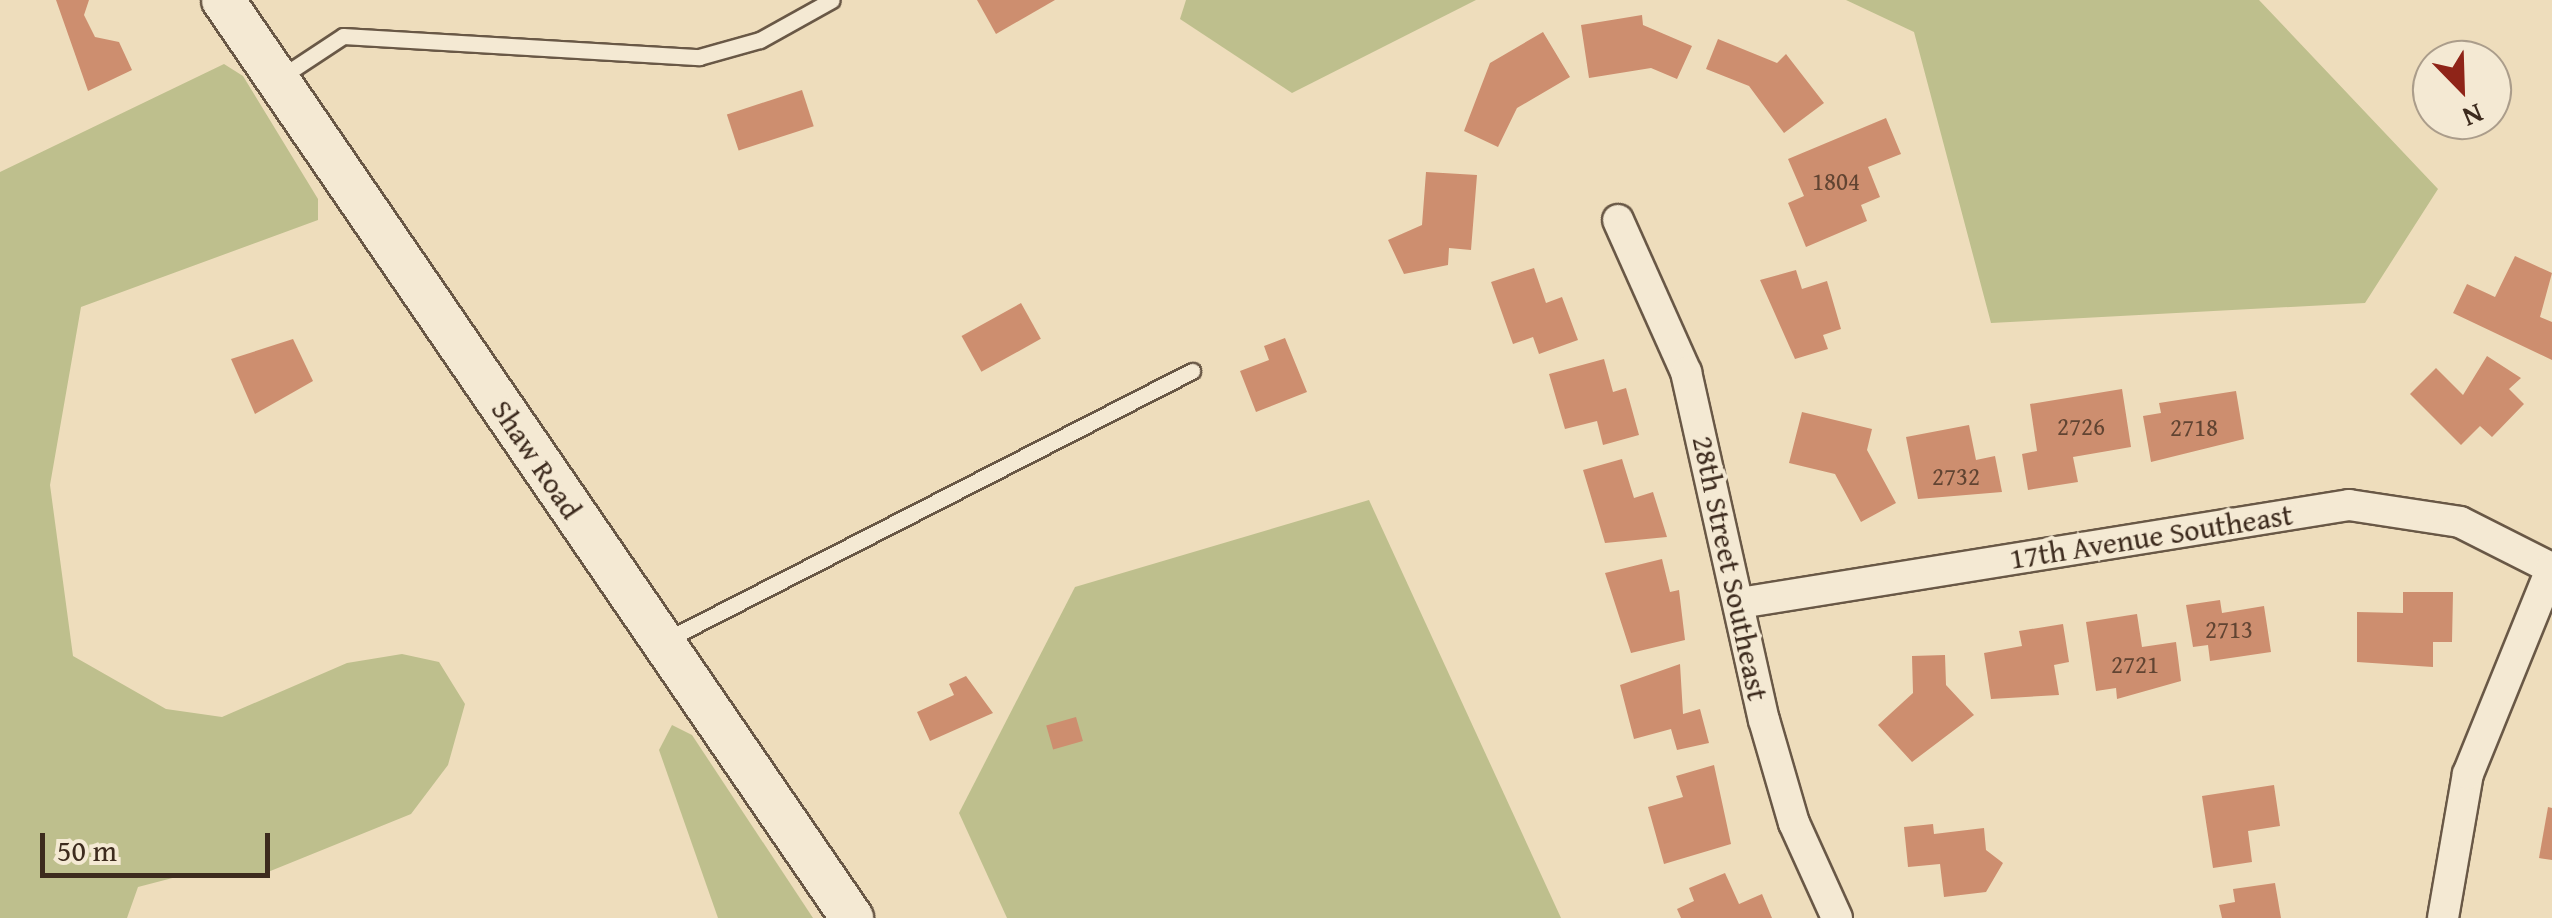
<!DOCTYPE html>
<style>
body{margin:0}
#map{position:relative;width:2552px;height:918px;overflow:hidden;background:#eeddbc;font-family:"Gentium Book Plus",serif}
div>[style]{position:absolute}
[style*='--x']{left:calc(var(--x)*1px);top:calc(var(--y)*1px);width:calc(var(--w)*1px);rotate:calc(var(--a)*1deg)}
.green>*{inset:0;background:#bebf8d}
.building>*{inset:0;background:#cd8e6f;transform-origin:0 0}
.roads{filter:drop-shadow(2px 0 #695846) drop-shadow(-2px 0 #695846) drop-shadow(0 2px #695846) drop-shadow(0 -2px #695846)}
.service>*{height:15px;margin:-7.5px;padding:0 7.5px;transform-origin:7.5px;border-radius:7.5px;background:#f4e9d3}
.minor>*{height:30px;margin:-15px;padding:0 15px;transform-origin:15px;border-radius:15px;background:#f4e9d3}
.secondary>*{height:42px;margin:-21px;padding:0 21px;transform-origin:21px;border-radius:21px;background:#f4e9d3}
span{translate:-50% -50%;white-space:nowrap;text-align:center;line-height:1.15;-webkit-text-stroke:8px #f4e9d3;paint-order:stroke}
.number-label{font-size:25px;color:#614432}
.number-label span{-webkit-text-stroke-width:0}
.street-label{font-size:30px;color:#3d2b1e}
.north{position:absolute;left:2412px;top:40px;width:100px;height:100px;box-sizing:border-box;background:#f4e9d3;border:2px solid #ab9d8b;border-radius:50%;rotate:157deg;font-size:28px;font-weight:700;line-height:40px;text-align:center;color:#3d2b1e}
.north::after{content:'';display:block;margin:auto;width:35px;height:45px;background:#8f2418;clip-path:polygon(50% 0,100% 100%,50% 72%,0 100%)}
.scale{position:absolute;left:40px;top:833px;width:230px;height:45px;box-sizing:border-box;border:5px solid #3d2b1e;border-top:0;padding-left:12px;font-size:30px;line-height:35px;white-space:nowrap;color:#3d2b1e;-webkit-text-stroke:8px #f4e9d3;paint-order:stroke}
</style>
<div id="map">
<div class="green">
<div style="clip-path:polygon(1186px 0,1476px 0,1292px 93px,1180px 19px)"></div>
<div style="clip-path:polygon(1846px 0,2259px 0,2438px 189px,2365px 303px,1991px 323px,1914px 32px)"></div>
<div style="clip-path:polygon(224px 64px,243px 76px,318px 199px,318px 220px,81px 307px,50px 485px,73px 656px,166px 709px,222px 717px,347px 663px,402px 654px,439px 662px,465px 704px,448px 765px,411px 814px,263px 874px,184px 875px,138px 887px,127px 918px,0 918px,0 172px)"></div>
<div style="clip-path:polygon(1369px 500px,1561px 918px,1007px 918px,959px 813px,1075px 587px)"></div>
<div style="clip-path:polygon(672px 725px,692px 735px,813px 918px,718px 918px,659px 750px)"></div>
</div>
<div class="building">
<div style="clip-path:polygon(56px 0,89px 0,84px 15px,95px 37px,119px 42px,132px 70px,88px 91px)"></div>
<div style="clip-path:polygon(977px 0,1055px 0,996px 34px)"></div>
<div style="clip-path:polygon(1642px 15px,1643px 25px,1692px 46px,1677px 79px,1651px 68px,1589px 78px,1581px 25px)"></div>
<div style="clip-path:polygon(1543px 32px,1570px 77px,1517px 108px,1498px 147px,1464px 131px,1490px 63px)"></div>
<div style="clip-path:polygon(1718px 39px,1777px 63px,1786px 54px,1824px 103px,1784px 133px,1749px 86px,1706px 69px)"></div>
<div style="left:802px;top:90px;width:38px;height:79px;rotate:72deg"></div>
<div style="clip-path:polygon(1886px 118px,1901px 154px,1868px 167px,1880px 197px,1861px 205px,1867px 221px,1806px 247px,1788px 203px,1804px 196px,1788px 159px)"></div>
<div style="clip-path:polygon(1426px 172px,1477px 175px,1471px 250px,1449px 248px,1448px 265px,1404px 274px,1388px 240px,1422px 225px)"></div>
<div style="clip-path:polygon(2515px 256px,2552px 273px,2540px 317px,2552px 322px,2552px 360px,2453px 313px,2467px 284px,2495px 297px)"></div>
<div style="clip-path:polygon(1534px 268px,1546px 303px,1562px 297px,1578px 340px,1539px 354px,1533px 337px,1513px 344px,1491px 282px)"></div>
<div style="clip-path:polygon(1796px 270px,1802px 289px,1827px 281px,1841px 329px,1823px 335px,1828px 349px,1795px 359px,1760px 280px)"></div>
<div style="left:1021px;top:303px;width:41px;height:68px;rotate:61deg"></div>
<div style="clip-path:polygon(1285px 338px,1307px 392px,1256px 412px,1240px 371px,1269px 360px,1264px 346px)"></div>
<div style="clip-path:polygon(293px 339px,313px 381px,255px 414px,231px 359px)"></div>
<div style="clip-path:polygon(2487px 356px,2521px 378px,2509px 389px,2524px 404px,2492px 437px,2480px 426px,2461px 445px,2410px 394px,2436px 368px,2463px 395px)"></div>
<div style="clip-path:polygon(1604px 359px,1613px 392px,1626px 388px,1639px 435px,1603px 445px,1597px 421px,1565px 429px,1549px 374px)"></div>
<div style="clip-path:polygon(2122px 389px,2131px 447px,2073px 457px,2078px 482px,2028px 490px,2022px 454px,2037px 451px,2030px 404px)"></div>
<div style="clip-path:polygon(2236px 391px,2244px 439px,2151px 462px,2143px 416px,2161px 413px,2159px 403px)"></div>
<div style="clip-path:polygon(1802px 412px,1872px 429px,1867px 450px,1896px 503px,1861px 522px,1835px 474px,1789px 463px)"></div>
<div style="clip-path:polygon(1969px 425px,1976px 460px,1995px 456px,2002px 492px,1918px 499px,1906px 437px)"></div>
<div style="clip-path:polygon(1622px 459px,1634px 498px,1653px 492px,1667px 537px,1605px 543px,1583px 470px)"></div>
<div style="clip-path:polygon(1662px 559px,1670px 592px,1679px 590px,1685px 640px,1631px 653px,1605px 573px)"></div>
<div style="clip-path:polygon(2403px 592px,2453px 592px,2452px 642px,2433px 642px,2433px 667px,2357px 662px,2357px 612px,2403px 613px)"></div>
<div style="clip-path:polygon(2220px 600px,2222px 613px,2264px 606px,2271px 652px,2210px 661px,2208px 645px,2193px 647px,2186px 605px)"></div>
<div style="clip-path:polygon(2137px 614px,2142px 647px,2176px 642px,2181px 681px,2117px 699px,2116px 688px,2096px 691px,2086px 622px)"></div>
<div style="clip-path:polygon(2063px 624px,2069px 662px,2054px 665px,2059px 695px,1991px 699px,1984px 653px,2022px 646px,2019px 631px)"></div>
<div style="clip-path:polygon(1945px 655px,1946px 685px,1974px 715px,1912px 762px,1878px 725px,1913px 693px,1912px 656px)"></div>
<div style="clip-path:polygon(1680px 664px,1683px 714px,1700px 709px,1709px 743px,1677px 750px,1671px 729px,1634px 739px,1620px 685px)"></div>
<div style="clip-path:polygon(966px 676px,993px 713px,930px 741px,917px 712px,954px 695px,949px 684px)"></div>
<div style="left:1076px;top:717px;width:25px;height:31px;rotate:74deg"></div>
<div style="clip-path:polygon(1714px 765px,1731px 844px,1664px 864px,1648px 807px,1683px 797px,1676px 776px)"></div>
<div style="clip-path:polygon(2274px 785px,2280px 826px,2248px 831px,2252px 862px,2213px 868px,2202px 796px)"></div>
<div style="clip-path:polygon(2548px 807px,2552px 808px,2552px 860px,2539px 858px)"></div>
<div style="clip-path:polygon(1933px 824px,1934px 834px,1984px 828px,1986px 850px,2003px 863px,1986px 892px,1944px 897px,1940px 864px,1908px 867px,1904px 827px)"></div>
<div style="clip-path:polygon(1725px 873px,1739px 904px,1762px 894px,1772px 918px,1681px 918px,1677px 909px,1694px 901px,1689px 888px)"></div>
<div style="clip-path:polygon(2275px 883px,2281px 918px,2222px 918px,2219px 905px,2235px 902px,2233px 889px)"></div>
</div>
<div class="roads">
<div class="service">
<div style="--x:281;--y:77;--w:74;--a:-33.5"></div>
<div style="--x:343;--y:36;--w:357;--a:3.4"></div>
<div style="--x:699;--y:57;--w:63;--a:-15.6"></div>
<div style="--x:760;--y:40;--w:82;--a:-29.1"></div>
<div style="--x:666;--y:640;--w:591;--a:-27.09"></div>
</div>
<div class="minor">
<div style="--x:1618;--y:220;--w:167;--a:65.9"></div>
<div style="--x:1686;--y:372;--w:357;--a:77.4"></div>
<div style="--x:1764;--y:720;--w:107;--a:73.8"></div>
<div style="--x:1794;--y:823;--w:104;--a:65.6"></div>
<div style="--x:1740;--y:603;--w:617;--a:-9.14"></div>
<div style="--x:2349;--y:505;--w:112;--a:8.7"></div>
<div style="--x:2460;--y:522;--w:102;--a:26.8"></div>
<div style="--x:2443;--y:918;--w:146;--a:-80.2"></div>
<div style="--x:2468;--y:774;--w:223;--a:-67.9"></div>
</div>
<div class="secondary">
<div style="--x:223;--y:0;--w:1113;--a:55.58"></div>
</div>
</div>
<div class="number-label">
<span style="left:1836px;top:181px">1804</span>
<span style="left:2081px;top:426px">2726</span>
<span style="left:2194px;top:427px">2718</span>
<span style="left:1956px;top:476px">2732</span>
<span style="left:2229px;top:629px">2713</span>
<span style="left:2135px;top:664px">2721</span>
</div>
<div class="street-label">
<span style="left:537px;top:459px;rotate:56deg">Shaw Road</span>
<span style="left:2151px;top:536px;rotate:-9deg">17th Avenue Southeast</span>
<span style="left:1731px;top:568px;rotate:78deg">28th Street Southeast</span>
</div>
<div class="north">N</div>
<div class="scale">50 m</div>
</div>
